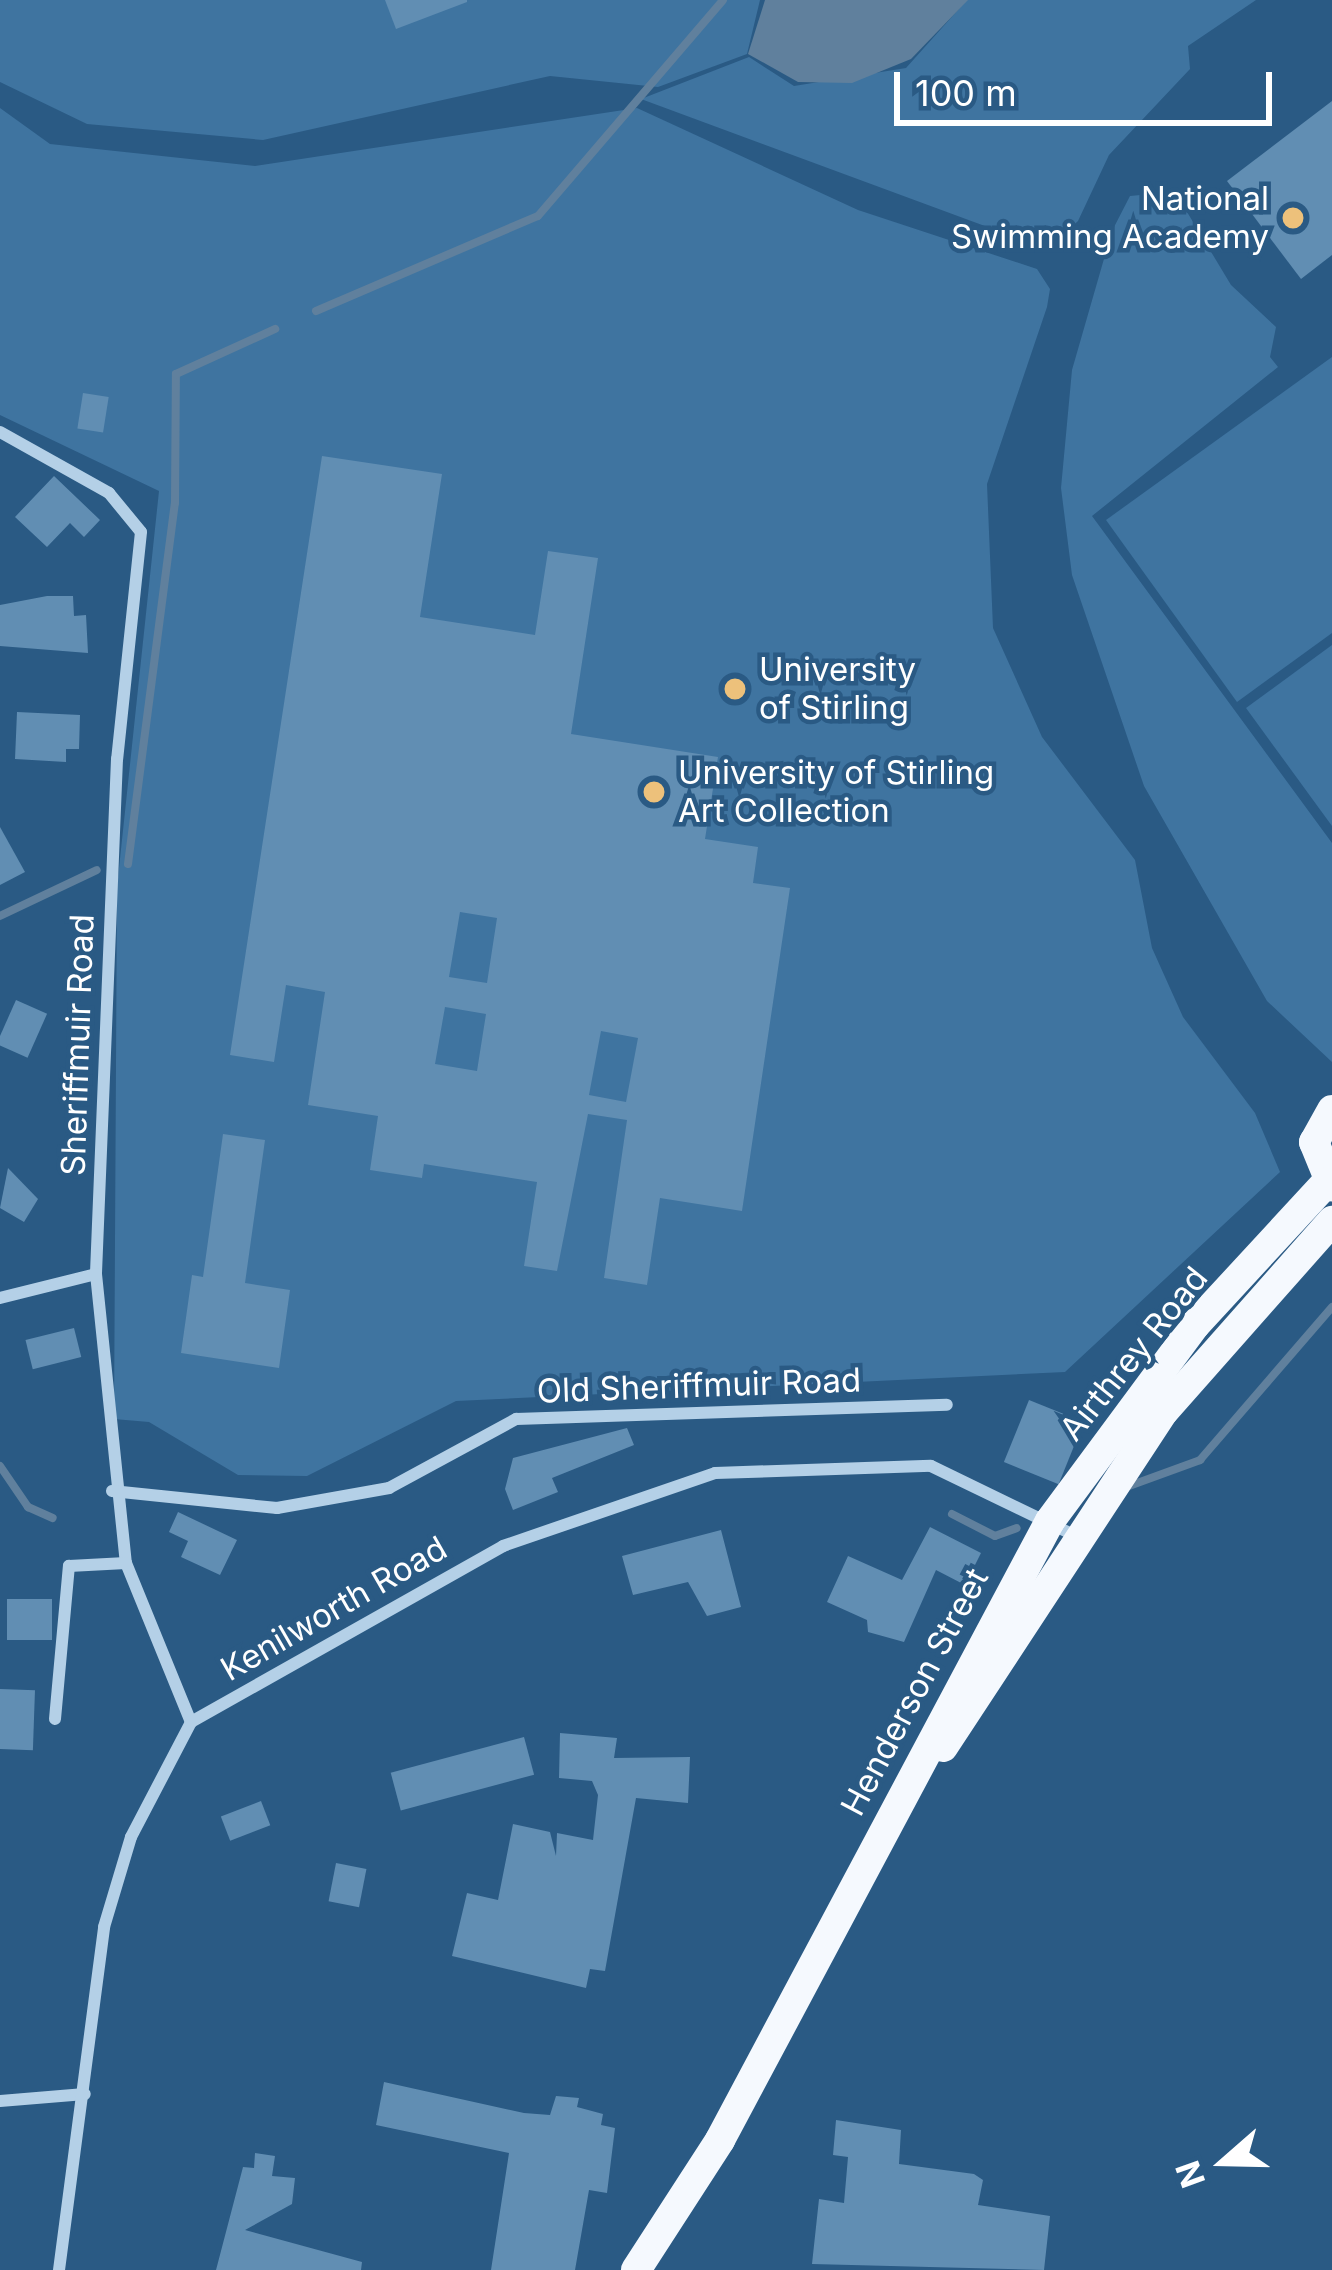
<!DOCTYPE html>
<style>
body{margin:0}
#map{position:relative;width:1332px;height:2270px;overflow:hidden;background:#2a5a84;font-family:Inter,sans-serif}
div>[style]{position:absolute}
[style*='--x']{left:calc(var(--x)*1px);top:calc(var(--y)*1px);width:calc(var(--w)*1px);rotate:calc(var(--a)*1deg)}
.green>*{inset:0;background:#3f74a0}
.water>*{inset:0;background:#60809d}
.stream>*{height:8px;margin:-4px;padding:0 4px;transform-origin:4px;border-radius:4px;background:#60809d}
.building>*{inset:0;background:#618eb3;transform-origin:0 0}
.minor>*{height:12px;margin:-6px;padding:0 6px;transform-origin:6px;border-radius:6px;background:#b4d0e7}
.primary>*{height:30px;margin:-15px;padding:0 15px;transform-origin:15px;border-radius:15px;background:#f5f9fe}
.dots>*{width:33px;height:33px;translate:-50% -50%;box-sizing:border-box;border:6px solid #2a5a84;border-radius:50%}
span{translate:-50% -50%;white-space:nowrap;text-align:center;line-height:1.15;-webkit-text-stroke:9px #2a5a84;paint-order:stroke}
.poi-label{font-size:33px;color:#fff}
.right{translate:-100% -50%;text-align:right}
.left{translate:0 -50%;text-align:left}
.street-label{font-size:33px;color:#fff}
.north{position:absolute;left:1164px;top:2102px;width:120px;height:120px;-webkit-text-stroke:9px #2a5a84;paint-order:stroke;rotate:250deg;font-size:33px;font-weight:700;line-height:48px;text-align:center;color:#fff}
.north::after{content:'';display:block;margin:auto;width:42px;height:54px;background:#fff;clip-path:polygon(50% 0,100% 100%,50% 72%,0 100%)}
.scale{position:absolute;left:894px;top:72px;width:378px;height:54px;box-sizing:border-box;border:6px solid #fff;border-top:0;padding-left:15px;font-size:36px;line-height:42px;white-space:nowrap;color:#fff;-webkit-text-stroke:9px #2a5a84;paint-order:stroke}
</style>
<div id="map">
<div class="green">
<div style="clip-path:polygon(0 0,760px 0,747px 54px,658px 87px,550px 76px,263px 140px,87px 124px,0 82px)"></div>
<div style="clip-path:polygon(967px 0,1256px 0,1188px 46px,1190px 69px,1109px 155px,1078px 221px,1054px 243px,1028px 242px,641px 99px,749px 57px,794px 86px,906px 68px)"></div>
<div style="clip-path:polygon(0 108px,50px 144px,255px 166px,637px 108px,858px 210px,1037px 269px,1050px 289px,1047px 307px,987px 484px,993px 628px,1042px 737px,1135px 860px,1152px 948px,1183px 1017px,1255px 1113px,1280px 1172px,1065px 1372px,456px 1401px,307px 1476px,238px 1475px,149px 1422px,114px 1419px,117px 887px,159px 491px,0 415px)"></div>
<div style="clip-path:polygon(1161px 193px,1178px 197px,1231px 285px,1276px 327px,1270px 357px,1278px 367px,1092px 516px,1332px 843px,1332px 1062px,1267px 1001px,1144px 786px,1072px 575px,1061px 488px,1072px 370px,1112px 231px,1130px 196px)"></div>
<div style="clip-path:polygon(1332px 357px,1332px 633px,1237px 702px,1106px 520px)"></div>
<div style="clip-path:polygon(1332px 645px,1332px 826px,1246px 708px)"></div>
</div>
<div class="water">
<div style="clip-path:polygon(765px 0,968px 0,911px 59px,852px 83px,798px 82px,748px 54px)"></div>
</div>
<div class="stream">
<div style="--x:316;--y:311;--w:241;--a:-23.2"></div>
<div style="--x:538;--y:216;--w:284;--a:-49.4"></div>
<div style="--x:128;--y:864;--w:364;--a:-82.6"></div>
<div style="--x:175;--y:503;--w:129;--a:-89.6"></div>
<div style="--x:176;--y:374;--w:109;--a:-24.4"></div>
<div style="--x:0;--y:916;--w:107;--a:-25.4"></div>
<div style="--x:0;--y:1466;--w:50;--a:55.7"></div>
<div style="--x:28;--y:1507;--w:27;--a:24"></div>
<div style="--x:1129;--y:1486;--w:76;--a:-20.1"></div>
<div style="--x:1200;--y:1460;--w:202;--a:-49.2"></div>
<div style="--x:952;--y:1514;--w:48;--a:27.1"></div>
<div style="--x:995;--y:1536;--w:23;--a:-20"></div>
</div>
<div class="building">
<div style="clip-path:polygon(385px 0,467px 0,467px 2px,396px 29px)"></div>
<div style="clip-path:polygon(1332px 101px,1332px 255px,1301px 279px,1227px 181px)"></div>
<div style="left:83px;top:393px;width:26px;height:36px;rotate:9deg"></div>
<div style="clip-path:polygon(evenodd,322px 456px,442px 474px,420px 617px,535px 635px,548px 551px,598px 558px,571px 734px,718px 757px,705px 839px,758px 847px,753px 883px,790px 888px,742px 1211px,660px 1198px,647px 1285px,604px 1278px,627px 1120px,588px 1114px,557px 1271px,524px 1266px,537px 1182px,424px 1164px,422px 1178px,370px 1170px,378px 1116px,308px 1105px,325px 992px,286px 985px,274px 1062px,230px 1055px,322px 456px,460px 912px,497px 918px,487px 983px,449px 977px,460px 912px,322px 456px,445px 1007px,486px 1014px,477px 1071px,435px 1064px,445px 1007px,322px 456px,601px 1031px,638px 1038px,626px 1102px,589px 1095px,601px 1031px)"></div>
<div style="clip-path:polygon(54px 476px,100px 520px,84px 537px,70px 523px,47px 547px,15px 517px)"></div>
<div style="clip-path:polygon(47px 596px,73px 596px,74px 616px,86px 615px,88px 653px,0 646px,0 605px)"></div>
<div style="clip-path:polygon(17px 712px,80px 715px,79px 749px,66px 749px,66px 762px,15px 759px)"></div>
<div style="clip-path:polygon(0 827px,25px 872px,0 885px)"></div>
<div style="left:16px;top:1000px;width:34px;height:48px;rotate:24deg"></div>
<div style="clip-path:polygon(223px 1134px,265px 1140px,245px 1283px,290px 1290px,279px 1368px,181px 1353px,192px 1275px,203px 1277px)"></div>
<div style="clip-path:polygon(8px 1168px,38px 1199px,24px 1222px,0 1208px)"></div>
<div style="left:74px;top:1328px;width:30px;height:50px;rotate:76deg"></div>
<div style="left:1029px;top:1400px;width:59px;height:67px;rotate:22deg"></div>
<div style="clip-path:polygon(627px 1428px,634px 1445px,552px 1478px,558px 1492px,513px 1510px,505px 1489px,513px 1458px)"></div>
<div style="clip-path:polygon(178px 1512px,237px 1540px,220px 1575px,181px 1557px,188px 1541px,169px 1532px)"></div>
<div style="clip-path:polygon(930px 1527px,981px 1553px,965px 1585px,936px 1570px,904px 1642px,868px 1632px,867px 1620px,827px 1602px,848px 1556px,902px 1580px)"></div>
<div style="clip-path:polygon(721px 1530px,741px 1607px,707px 1616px,688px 1582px,633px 1595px,622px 1556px)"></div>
<div style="left:52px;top:1599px;width:41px;height:45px;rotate:90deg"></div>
<div style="left:0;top:1689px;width:35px;height:60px;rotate:2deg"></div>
<div style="clip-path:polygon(560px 1733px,617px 1738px,614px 1758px,690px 1757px,688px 1803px,636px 1798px,605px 1971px,590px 1969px,586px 1988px,452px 1956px,467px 1893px,498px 1900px,513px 1824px,550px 1832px,556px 1856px,557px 1833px,593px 1840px,598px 1795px,592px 1781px,559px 1778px)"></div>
<div style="left:524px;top:1737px;width:39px;height:138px;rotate:75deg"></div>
<div style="left:261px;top:1801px;width:26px;height:43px;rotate:69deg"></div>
<div style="left:336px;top:1863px;width:31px;height:39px;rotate:11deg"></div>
<div style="clip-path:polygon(384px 2082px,524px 2113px,550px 2115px,556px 2096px,579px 2098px,577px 2107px,603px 2114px,601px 2125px,615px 2128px,607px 2193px,589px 2190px,575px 2270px,491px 2270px,509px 2153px,376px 2125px)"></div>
<div style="clip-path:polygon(836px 2120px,901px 2130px,899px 2164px,974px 2174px,983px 2180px,978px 2205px,1050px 2216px,1044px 2270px,812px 2264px,819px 2199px,844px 2203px,848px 2157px,833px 2155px)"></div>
<div style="clip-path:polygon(255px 2153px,275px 2156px,272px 2176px,295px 2178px,292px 2204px,245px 2230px,362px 2262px,361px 2270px,216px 2270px,243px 2167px,254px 2168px)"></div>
</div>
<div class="minor">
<div style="--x:0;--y:432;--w:125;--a:29.2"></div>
<div style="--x:109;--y:493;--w:50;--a:50.6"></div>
<div style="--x:141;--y:532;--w:228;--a:96"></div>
<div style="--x:117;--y:759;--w:515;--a:92.34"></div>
<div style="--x:96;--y:1274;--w:291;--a:84.1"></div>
<div style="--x:126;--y:1563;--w:172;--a:67.8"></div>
<div style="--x:0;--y:1298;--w:99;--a:-14"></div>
<div style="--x:112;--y:1491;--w:166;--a:5.9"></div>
<div style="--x:277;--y:1508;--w:114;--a:-10.1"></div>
<div style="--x:389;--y:1488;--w:145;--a:-28.5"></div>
<div style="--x:516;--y:1419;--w:431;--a:-1.9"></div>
<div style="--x:55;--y:1719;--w:154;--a:-84.8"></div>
<div style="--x:69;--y:1566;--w:57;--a:-3"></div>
<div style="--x:0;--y:2101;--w:85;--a:-4.7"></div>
<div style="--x:59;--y:2270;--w:346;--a:-82.5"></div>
<div style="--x:104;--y:1927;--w:94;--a:-73.3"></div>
<div style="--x:131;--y:1837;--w:130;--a:-62.4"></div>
<div style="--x:191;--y:1722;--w:358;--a:-29.4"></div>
<div style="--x:503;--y:1546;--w:224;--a:-19"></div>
<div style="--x:715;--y:1473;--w:216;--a:-1.9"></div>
<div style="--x:931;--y:1466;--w:159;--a:25.8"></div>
</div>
<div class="primary">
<div style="--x:1332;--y:1110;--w:37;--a:119"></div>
<div style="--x:1314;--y:1142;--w:48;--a:67.8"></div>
<div style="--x:943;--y:1747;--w:402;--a:-56.7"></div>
<div style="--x:1164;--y:1411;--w:254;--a:-48.5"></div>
<div style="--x:636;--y:2270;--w:155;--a:-57.1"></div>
<div style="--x:720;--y:2140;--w:701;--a:-61.94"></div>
<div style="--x:1050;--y:1521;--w:244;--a:-53.5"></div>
<div style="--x:1195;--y:1325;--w:195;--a:-47.3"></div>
</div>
<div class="dots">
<div style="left:1293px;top:218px;background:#edc17b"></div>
<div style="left:735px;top:689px;background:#edc17b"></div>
<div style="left:654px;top:792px;background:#edc17b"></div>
</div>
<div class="poi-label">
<span class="right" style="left:1269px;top:218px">National<br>Swimming Academy</span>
<span class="left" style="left:759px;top:689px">University<br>of Stirling</span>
<span class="left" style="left:678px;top:792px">University of Stirling<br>Art Collection</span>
</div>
<div class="street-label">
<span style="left:78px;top:1045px;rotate:-88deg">Sheriffmuir Road</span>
<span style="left:1134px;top:1354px;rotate:-51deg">Airthrey Road</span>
<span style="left:699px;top:1386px;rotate:-2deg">Old Sheriffmuir Road</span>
<span style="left:334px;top:1609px;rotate:-30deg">Kenilworth Road</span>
<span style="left:915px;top:1692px;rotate:-62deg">Henderson Street</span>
</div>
<div class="north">N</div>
<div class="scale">100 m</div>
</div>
